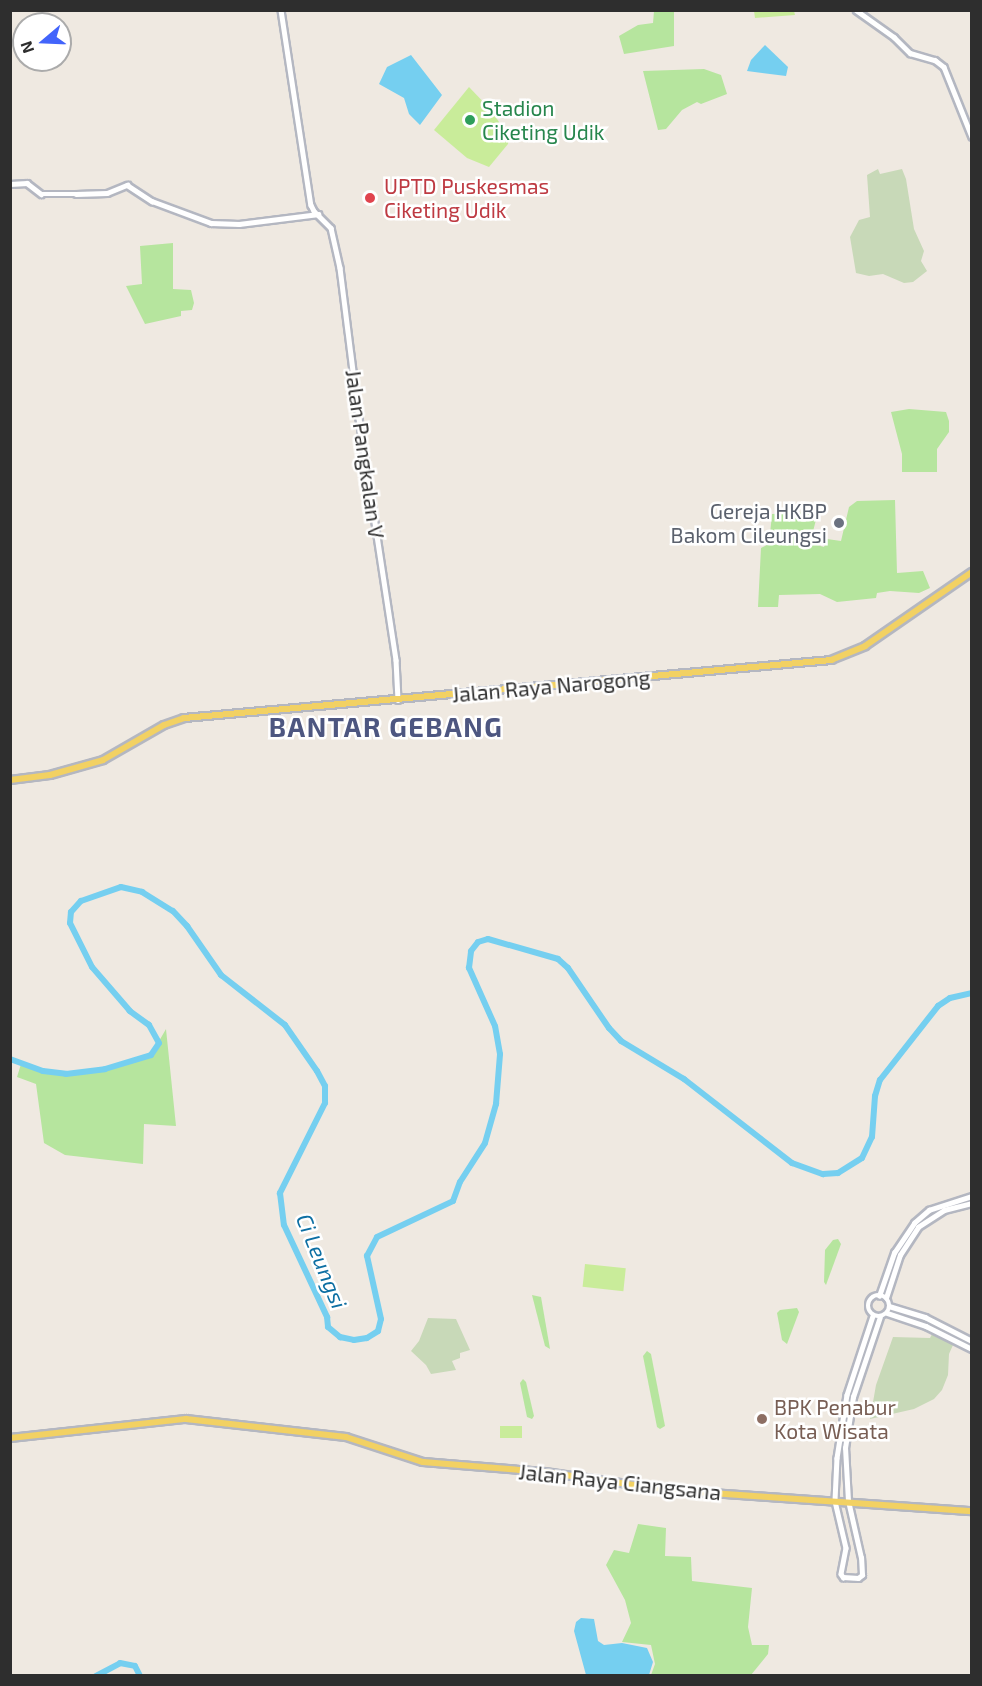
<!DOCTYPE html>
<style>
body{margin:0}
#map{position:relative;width:982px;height:1686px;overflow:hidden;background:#efe9e1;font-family:"Exo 2",sans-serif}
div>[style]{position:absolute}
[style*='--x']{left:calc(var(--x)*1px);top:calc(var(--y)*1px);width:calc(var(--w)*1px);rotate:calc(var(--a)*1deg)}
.green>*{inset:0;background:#b6e59e}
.cemetery>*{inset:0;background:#c8d9b8}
.pitch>*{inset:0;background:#c9ec9a;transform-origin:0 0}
.water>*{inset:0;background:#75cff0}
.river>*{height:6px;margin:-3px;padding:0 3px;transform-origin:3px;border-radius:3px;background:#75cff0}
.roads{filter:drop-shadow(2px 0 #b4b7c1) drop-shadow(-2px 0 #b4b7c1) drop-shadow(0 2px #b4b7c1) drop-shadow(0 -2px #b4b7c1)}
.minor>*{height:4.5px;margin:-2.25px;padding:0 2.25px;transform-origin:2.25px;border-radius:2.25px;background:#fff}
.minor>.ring{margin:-2.25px;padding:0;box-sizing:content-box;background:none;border:4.5px solid #fff;border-radius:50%}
.major>*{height:6px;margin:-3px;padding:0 3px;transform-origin:3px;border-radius:3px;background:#f2d163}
.dots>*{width:16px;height:16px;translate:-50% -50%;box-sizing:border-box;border:3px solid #fff;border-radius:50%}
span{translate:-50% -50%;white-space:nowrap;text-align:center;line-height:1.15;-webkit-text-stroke:5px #fff;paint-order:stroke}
.leisure-label{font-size:21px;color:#27864d}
.left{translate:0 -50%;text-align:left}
.health-label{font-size:21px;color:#be3a42}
.street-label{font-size:21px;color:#2e2e2e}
.worship-label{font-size:21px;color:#5b616d}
.right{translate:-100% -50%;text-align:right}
.education-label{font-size:21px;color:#785e54}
.water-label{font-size:22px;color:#0d6fa3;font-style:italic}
.district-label{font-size:27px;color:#4d5680;font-weight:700;letter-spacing:1.5px}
.frame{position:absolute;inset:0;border:12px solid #2e2e2e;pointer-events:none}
.north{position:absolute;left:12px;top:12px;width:60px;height:60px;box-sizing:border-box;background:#fff;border:2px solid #ababab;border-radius:50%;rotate:251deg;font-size:16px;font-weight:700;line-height:24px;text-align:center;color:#2e2e2e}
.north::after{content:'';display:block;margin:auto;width:21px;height:27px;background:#4264fb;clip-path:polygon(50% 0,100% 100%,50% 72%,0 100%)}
</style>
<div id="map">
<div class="green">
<div style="clip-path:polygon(654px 11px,674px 11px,674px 46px,624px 54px,619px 36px,638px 25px,653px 23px)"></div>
<div style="clip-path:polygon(704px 69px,721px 75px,727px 94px,701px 104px,697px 102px,682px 110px,666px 129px,658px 130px,643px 71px)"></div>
<div style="clip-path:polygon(173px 243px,173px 289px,191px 290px,194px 303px,192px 310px,181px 311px,181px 316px,145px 324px,126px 286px,142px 284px,140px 246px)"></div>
<div style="clip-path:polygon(909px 409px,946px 412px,949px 421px,949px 432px,937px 449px,937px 472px,902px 472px,902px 454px,891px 412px)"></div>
<div style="clip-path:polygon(895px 500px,897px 573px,923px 571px,930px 588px,919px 593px,890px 591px,877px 593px,876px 598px,837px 602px,820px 594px,779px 595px,778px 607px,758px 607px,761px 548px,769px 544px,772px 514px,818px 512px,810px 543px,824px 547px,827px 539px,841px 541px,849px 507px,857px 501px)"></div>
<div style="clip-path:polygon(166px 1029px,176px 1126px,144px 1124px,143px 1164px,65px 1155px,44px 1143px,36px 1084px,17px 1077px,21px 1064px,66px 1074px,116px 1066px,151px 1055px)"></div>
<div style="clip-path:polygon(838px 1239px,841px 1244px,826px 1285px,824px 1282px,825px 1250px,833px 1240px)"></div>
<div style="clip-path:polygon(532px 1295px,541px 1297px,550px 1349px,545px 1346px)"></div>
<div style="clip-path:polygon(797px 1308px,799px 1312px,787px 1344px,782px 1340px,777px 1313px,780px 1310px)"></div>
<div style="clip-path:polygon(647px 1351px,651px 1354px,665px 1426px,660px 1429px,657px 1427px,643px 1356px)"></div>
<div style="clip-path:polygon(523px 1379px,526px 1382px,534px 1416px,532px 1419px,527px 1417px,520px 1383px)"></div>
<div style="clip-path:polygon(638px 1524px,666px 1528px,665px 1556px,691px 1557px,692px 1581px,752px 1588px,748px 1627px,752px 1645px,769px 1645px,768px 1654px,751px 1675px,651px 1675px,655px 1664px,651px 1645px,622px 1642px,631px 1623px,625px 1600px,606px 1565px,614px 1550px,629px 1553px)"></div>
</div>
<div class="cemetery">
<div style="clip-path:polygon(878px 169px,880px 174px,902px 169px,906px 179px,914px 229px,924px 251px,921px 261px,927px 271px,913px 282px,904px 283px,883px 274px,869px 276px,856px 273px,850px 237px,859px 220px,870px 217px,867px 175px)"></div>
<div style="clip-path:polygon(428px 1318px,456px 1319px,470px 1350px,460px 1353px,460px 1358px,452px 1361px,456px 1370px,431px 1374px,426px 1365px,411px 1351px,419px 1341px)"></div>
<div style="clip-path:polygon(933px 1332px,953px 1345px,949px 1354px,948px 1375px,942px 1390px,934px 1399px,914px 1409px,870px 1419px,876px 1385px,893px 1337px,930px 1338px)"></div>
</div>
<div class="pitch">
<div style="clip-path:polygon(754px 11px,794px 11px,795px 15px,755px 18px)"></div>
<div style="clip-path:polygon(469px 87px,491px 110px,509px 137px,508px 144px,489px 167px,467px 158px,434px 130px)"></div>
<div style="left:585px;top:1264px;width:41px;height:23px;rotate:6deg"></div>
<div style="left:500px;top:1426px;width:22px;height:12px"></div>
</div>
<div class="water">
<div style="clip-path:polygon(765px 45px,788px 67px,786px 76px,747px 71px,751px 60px)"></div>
<div style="clip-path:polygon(411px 55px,442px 95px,420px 125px,409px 114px,404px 98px,379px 84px,387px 67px)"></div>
<div style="clip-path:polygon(581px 1618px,594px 1619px,598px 1641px,604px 1645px,622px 1643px,647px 1648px,653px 1662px,649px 1675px,586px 1675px,574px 1631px,576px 1622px)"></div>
</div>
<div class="river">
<div style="--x:10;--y:1059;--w:35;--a:20"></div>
<div style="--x:43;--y:1071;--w:23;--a:7"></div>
<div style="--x:66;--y:1074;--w:39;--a:-7"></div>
<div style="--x:105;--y:1069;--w:48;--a:-16.9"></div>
<div style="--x:151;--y:1055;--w:14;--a:-56"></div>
<div style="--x:159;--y:1043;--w:21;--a:-119"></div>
<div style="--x:149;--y:1025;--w:24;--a:-144"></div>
<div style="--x:130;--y:1011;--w:58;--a:-130.8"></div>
<div style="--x:92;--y:967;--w:49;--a:-116.6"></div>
<div style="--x:70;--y:923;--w:11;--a:-85"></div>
<div style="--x:71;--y:912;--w:15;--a:-48"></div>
<div style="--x:81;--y:901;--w:42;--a:-19.3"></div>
<div style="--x:121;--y:887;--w:22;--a:13"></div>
<div style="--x:142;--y:892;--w:36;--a:32"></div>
<div style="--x:173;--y:911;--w:21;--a:47"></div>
<div style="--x:187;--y:926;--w:60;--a:55.2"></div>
<div style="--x:221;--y:975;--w:81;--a:38"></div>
<div style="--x:285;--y:1025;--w:56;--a:55.2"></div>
<div style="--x:317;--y:1071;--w:17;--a:62"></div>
<div style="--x:325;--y:1086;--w:17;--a:90"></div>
<div style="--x:325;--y:1103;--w:101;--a:116.6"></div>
<div style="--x:280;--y:1193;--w:32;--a:83"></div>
<div style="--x:284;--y:1225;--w:102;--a:64.9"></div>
<div style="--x:327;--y:1317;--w:10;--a:84"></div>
<div style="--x:328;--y:1327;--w:16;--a:40"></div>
<div style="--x:340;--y:1337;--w:14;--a:12"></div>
<div style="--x:354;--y:1340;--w:13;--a:-9"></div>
<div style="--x:367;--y:1338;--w:13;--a:-32"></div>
<div style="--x:378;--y:1331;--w:12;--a:-76"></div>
<div style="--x:381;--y:1319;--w:65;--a:-102.5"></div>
<div style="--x:367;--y:1256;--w:21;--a:-62"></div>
<div style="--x:377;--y:1237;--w:84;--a:-25.3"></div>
<div style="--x:453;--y:1201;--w:20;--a:-70"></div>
<div style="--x:460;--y:1182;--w:46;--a:-57.3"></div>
<div style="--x:485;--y:1143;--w:41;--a:-74.2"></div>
<div style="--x:496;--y:1104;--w:50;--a:-85.4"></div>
<div style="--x:500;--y:1054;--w:28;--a:-100"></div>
<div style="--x:495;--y:1026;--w:64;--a:-114.1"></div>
<div style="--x:469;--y:968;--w:17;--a:-83"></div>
<div style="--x:471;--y:951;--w:11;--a:-52"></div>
<div style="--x:478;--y:942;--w:10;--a:-17"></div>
<div style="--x:488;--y:939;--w:73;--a:15.9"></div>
<div style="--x:558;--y:959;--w:13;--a:42"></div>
<div style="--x:568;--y:968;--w:73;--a:55.7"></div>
<div style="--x:609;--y:1028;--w:18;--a:47"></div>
<div style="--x:621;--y:1041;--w:74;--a:31.1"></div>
<div style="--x:684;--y:1079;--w:137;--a:37.9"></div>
<div style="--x:792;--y:1163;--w:33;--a:20"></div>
<div style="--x:823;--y:1174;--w:15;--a:-4"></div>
<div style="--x:838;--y:1173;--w:28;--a:-32"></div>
<div style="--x:862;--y:1158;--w:23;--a:-65"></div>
<div style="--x:872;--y:1137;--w:41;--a:-85.8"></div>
<div style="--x:875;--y:1096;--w:17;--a:-73"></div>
<div style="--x:880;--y:1080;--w:94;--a:-51.9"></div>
<div style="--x:938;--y:1006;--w:14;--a:-34"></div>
<div style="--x:950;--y:998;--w:23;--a:-13"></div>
<div style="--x:96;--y:1676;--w:27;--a:-28"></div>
<div style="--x:120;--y:1663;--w:15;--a:11"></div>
<div style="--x:135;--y:1666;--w:11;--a:63"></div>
</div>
<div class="roads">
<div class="minor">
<div style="--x:281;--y:10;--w:197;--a:81.3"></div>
<div style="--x:311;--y:205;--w:7;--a:63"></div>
<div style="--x:314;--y:211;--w:24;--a:45"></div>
<div style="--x:331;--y:228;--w:41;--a:77.3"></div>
<div style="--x:340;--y:268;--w:151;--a:82.8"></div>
<div style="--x:359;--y:418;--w:245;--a:81.3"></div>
<div style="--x:396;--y:660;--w:40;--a:87.1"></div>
<div style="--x:856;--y:10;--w:47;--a:35.4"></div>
<div style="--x:894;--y:37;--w:23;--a:45"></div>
<div style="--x:910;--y:53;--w:26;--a:16"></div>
<div style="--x:935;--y:60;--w:11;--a:38"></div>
<div style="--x:944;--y:67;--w:75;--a:68.2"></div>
<div style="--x:10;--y:184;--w:17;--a:-3"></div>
<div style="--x:27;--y:183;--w:18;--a:38"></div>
<div style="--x:41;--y:194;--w:35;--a:0"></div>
<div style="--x:76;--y:194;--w:31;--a:-2"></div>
<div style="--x:107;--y:193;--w:22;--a:-22"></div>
<div style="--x:127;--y:185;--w:30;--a:33"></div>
<div style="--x:152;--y:201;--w:63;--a:20.4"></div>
<div style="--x:211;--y:223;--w:28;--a:2"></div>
<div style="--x:239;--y:224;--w:80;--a:-7.2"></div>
<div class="ring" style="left:868px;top:1295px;width:17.5px;height:17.5px"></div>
<div style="--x:879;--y:1296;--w:46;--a:-70.8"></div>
<div style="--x:894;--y:1253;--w:36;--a:-56"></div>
<div style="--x:914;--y:1223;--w:20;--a:-41"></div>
<div style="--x:929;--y:1210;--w:45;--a:-18"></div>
<div style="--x:886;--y:1298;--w:45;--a:-72"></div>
<div style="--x:900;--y:1255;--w:33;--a:-57"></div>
<div style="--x:918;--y:1227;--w:31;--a:-33"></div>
<div style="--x:944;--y:1210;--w:29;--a:-14"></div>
<div style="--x:889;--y:1306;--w:38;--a:17"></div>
<div style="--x:925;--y:1317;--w:53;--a:27.1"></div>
<div style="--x:887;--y:1313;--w:41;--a:18.4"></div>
<div style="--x:926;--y:1326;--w:51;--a:26.6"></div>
<div style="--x:873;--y:1316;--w:83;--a:108.2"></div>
<div style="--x:847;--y:1395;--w:64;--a:99"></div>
<div style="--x:837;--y:1458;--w:43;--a:92.7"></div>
<div style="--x:835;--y:1501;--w:48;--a:76.8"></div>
<div style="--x:846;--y:1548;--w:26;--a:101"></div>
<div style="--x:841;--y:1574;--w:4;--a:56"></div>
<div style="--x:843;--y:1577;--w:15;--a:4"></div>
<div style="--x:858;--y:1578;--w:5;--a:-37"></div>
<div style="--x:862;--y:1575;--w:17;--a:-93"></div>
<div style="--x:861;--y:1558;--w:58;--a:-102.8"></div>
<div style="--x:848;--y:1501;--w:53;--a:-93.2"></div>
<div style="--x:845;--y:1448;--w:52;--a:-81.1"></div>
<div style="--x:853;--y:1397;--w:84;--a:-71.4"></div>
</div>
<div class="major">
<div style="--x:10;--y:780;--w:40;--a:-7.1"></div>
<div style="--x:50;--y:775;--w:55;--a:-15.8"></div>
<div style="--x:103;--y:760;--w:70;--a:-29.8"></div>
<div style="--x:164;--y:725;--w:21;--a:-19"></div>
<div style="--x:184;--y:718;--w:650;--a:-5.12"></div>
<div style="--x:831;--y:660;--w:37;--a:-22"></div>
<div style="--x:865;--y:646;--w:130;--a:-34.7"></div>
<div style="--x:10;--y:1438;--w:177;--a:-6.2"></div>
<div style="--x:186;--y:1419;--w:161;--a:6.4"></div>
<div style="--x:346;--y:1437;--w:81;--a:18"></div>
<div style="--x:423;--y:1462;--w:122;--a:4.7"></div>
<div style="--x:545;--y:1472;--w:124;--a:8.3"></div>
<div style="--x:668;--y:1490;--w:305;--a:4"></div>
</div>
</div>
<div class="dots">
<div style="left:470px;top:120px;background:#2e9e5b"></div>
<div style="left:370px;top:198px;background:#e0444e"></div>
<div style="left:839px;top:523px;background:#6b7280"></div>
<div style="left:762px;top:1419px;background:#8d6e63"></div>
</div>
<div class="leisure-label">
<span class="left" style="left:482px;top:120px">Stadion<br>Ciketing Udik</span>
</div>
<div class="health-label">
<span class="left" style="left:384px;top:198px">UPTD Puskesmas<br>Ciketing Udik</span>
</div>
<div class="street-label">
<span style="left:365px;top:454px;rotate:82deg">Jalan Pangkalan V</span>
<span style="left:551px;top:686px;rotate:-5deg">Jalan Raya Narogong</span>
<span style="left:620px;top:1482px;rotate:6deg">Jalan Raya Ciangsana</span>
</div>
<div class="worship-label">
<span class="right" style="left:827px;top:523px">Gereja HKBP<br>Bakom Cileungsi</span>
</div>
<div class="education-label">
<span class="left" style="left:774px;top:1419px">BPK Penabur<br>Kota Wisata</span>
</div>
<div class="water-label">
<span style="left:322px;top:1261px;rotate:68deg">Ci Leungsi</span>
</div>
<div class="district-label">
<span style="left:386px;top:727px">BANTAR GEBANG</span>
</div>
<div class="frame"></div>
<div class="north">N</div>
</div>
